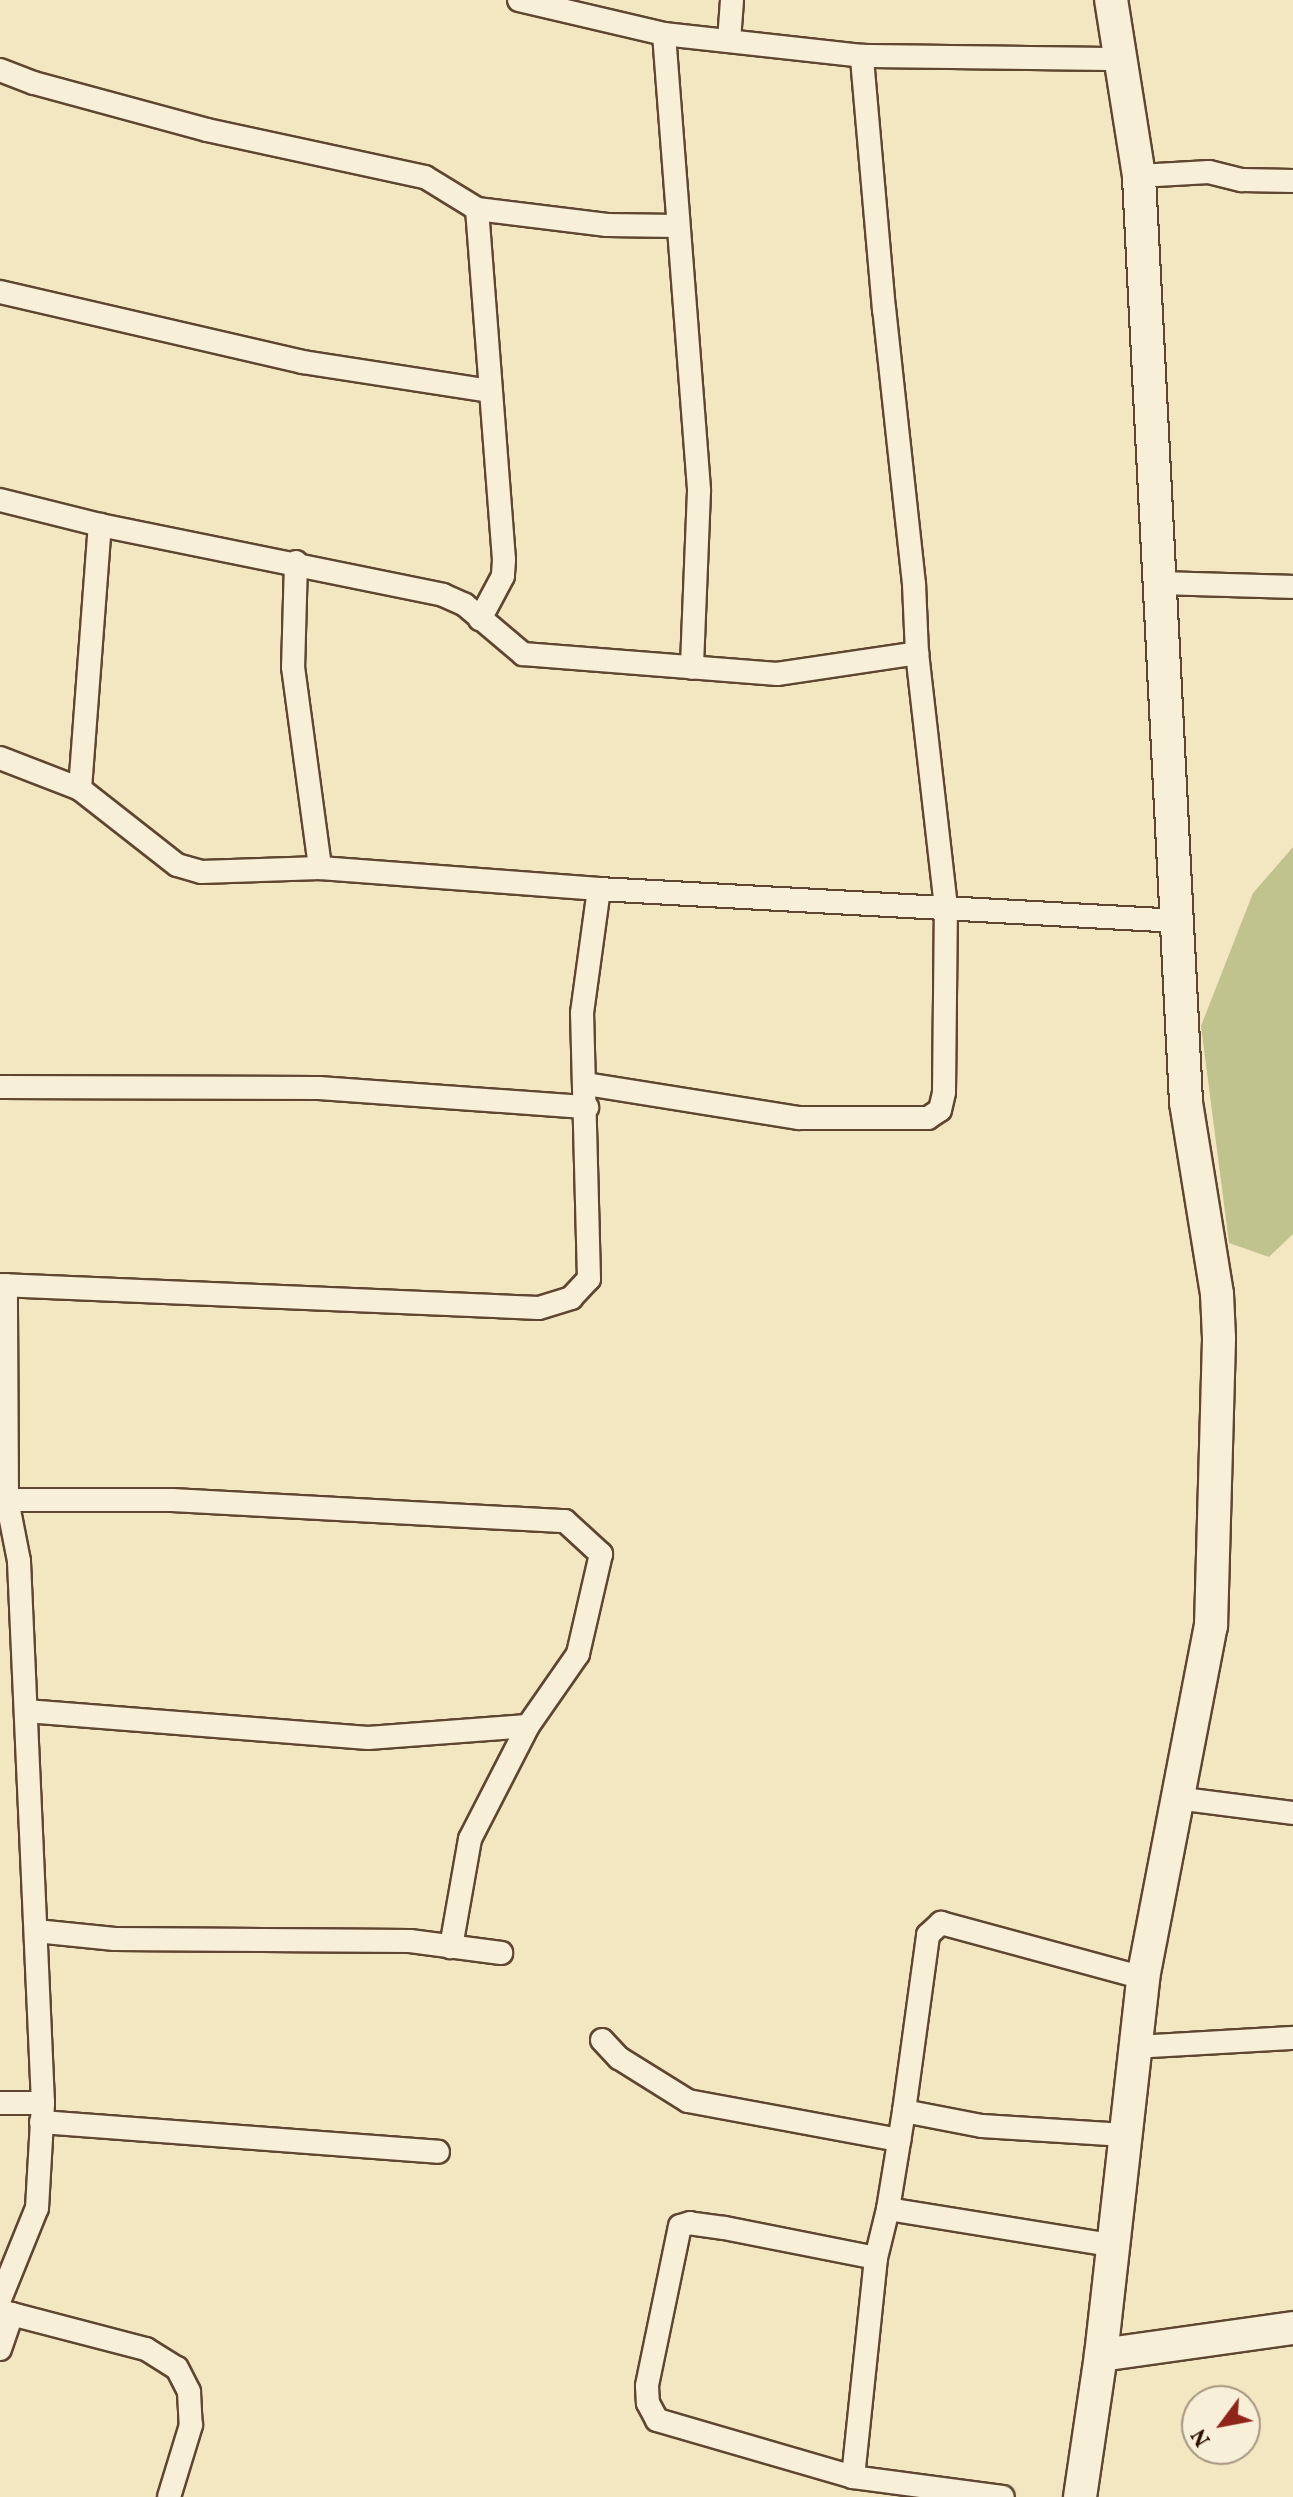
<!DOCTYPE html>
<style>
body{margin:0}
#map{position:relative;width:1293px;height:2497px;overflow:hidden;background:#f2e7c1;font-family:Vollkorn,serif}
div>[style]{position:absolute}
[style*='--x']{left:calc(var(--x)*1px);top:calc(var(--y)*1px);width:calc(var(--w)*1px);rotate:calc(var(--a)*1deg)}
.green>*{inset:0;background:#c1c38e}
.roads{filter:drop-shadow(2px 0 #5e4630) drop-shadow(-2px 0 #5e4630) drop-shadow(0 2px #5e4630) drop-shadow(0 -2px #5e4630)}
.street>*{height:22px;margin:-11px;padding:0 11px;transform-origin:11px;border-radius:11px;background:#f7efd7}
.secondary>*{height:32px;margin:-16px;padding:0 16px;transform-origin:16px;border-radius:16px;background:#f7efd7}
span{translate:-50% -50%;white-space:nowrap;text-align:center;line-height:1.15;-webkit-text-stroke:8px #f7efd7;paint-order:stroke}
.north{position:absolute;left:1181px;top:2385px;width:80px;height:80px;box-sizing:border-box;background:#f7efd7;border:2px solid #a69681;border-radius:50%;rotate:238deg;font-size:22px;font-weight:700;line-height:32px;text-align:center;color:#2d1000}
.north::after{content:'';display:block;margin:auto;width:28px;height:36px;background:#8f2418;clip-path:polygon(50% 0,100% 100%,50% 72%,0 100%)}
</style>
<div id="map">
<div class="green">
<div style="clip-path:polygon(1293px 847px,1293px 1234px,1269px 1257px,1229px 1243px,1201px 1026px,1253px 893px)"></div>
</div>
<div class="roads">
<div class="street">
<div style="--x:519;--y:0;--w:149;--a:13.2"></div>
<div style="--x:664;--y:34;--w:199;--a:6.3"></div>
<div style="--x:862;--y:56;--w:256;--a:0.7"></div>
<div style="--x:664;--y:34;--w:458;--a:85.6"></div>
<div style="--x:699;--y:491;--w:177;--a:92.3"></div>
<div style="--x:729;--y:41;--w:41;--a:-85.8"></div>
<div style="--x:0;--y:70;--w:36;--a:21"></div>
<div style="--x:34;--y:83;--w:179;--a:15.2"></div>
<div style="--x:207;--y:130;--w:223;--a:12.2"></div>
<div style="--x:425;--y:177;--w:61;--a:31.6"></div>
<div style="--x:477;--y:209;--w:131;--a:7"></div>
<div style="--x:607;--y:225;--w:70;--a:0.8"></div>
<div style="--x:1139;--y:176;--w:70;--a:-3.3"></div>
<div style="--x:1209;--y:172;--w:34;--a:14"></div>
<div style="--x:1242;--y:180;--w:51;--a:1.1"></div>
<div style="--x:477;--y:209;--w:352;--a:85.6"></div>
<div style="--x:504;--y:560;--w:16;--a:94"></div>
<div style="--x:503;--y:576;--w:49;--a:118.1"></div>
<div style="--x:0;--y:292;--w:311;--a:13"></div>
<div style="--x:303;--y:362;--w:189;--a:8.8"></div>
<div style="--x:0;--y:500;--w:103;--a:14"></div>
<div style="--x:100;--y:525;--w:350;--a:11.5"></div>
<div style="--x:443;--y:595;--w:24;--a:24"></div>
<div style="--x:465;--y:605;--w:76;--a:40.2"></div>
<div style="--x:523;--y:654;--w:255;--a:4.5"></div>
<div style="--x:777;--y:674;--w:142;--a:-8.5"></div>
<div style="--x:296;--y:562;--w:105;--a:91.6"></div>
<div style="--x:293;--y:667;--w:203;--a:82.3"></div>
<div style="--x:1162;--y:583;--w:131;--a:1.7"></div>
<div style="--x:0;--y:758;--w:86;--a:21.2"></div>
<div style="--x:80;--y:789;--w:123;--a:38.1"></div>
<div style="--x:177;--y:865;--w:25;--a:16"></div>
<div style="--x:201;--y:872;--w:119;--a:-1.9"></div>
<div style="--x:320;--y:868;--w:280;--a:4.3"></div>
<div style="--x:599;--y:889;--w:581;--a:3.16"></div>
<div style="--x:80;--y:789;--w:265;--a:-85.7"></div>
<div style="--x:586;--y:1084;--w:216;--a:9.1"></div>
<div style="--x:799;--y:1118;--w:129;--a:0"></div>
<div style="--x:928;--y:1118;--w:14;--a:-34"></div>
<div style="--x:940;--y:1110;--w:18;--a:-77"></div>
<div style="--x:944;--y:1092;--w:185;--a:-89.4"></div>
<div style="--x:946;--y:907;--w:256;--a:-96.5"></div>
<div style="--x:917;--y:653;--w:69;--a:-92.5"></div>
<div style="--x:914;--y:584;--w:276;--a:-96.2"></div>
<div style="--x:884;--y:310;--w:255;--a:-95"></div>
<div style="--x:0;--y:1087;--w:319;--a:0.2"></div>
<div style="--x:319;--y:1088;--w:269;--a:4.1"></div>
<div style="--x:0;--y:1285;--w:539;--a:2.44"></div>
<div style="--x:539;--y:1308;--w:34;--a:-17"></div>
<div style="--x:571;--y:1298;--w:26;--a:-47"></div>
<div style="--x:589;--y:1279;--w:266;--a:-91.5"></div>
<div style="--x:582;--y:1013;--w:125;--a:-82.2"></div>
<div style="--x:7;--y:1500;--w:165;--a:0"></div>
<div style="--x:172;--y:1500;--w:394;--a:3.1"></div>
<div style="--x:565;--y:1521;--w:49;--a:42.5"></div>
<div style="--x:601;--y:1554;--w:103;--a:103"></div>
<div style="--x:578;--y:1654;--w:88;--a:124.8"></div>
<div style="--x:528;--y:1726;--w:127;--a:117.2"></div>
<div style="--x:470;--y:1839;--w:110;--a:100"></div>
<div style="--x:26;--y:1711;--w:343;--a:4.5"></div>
<div style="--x:368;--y:1738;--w:160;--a:-4.3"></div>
<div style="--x:1176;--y:1798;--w:118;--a:7.3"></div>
<div style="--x:36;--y:1931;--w:79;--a:5.8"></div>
<div style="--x:115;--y:1939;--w:295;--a:0.4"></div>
<div style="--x:410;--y:1941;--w:92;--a:7.5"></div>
<div style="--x:602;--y:2040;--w:25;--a:47"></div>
<div style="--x:619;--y:2058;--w:81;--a:31.9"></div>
<div style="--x:688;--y:2101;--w:215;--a:10.5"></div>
<div style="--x:1135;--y:2047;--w:158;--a:-3.3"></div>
<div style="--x:0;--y:2103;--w:43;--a:0"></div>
<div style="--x:904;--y:2111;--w:79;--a:10.9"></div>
<div style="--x:982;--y:2126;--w:143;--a:3.6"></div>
<div style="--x:41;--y:2122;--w:398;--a:4.3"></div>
<div style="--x:888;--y:2209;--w:226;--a:9.2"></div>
<div style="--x:876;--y:2258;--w:155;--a:-168.8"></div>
<div style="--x:724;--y:2228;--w:34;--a:-172"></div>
<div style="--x:690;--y:2223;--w:10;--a:163"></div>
<div style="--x:680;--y:2226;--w:163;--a:101.7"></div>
<div style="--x:647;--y:2386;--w:17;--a:87"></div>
<div style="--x:648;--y:2403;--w:19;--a:62"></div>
<div style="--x:657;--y:2420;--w:204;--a:16.2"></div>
<div style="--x:853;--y:2477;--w:151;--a:7.6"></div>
<div style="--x:0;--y:2299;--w:98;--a:-67.9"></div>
<div style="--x:37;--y:2208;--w:105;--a:-86.7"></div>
<div style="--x:43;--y:2103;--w:543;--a:-92.54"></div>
<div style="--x:19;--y:1561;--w:62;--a:-101.1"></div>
<div style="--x:7;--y:1500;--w:215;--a:-90.3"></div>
<div style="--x:0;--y:2311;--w:151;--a:14.6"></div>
<div style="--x:146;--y:2349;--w:36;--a:32"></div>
<div style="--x:177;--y:2368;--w:27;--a:63"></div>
<div style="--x:189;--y:2392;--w:33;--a:87"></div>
<div style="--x:191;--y:2425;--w:75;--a:107"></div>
<div style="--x:0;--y:2349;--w:37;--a:-71"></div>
<div style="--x:853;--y:2477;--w:220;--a:-84"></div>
<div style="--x:876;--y:2258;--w:50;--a:-76.2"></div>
<div style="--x:888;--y:2209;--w:99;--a:-80.7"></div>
<div style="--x:904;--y:2111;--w:178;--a:-82.2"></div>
<div style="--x:928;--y:1935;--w:18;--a:-43"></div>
<div style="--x:941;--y:1923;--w:209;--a:15.2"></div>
</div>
<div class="secondary">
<div style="--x:1101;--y:2355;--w:194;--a:-8"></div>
<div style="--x:1080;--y:2497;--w:144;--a:-81.6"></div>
<div style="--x:1101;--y:2355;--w:379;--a:-83.6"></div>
<div style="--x:1143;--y:1978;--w:359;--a:-79.1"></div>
<div style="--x:1211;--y:1626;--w:288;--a:-88.4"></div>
<div style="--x:1219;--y:1338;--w:44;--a:-92.6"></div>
<div style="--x:1217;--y:1294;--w:194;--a:-99.2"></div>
<div style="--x:1186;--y:1102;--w:927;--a:-92.91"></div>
<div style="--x:1139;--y:176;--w:178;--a:-99"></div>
</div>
</div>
<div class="north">N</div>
</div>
